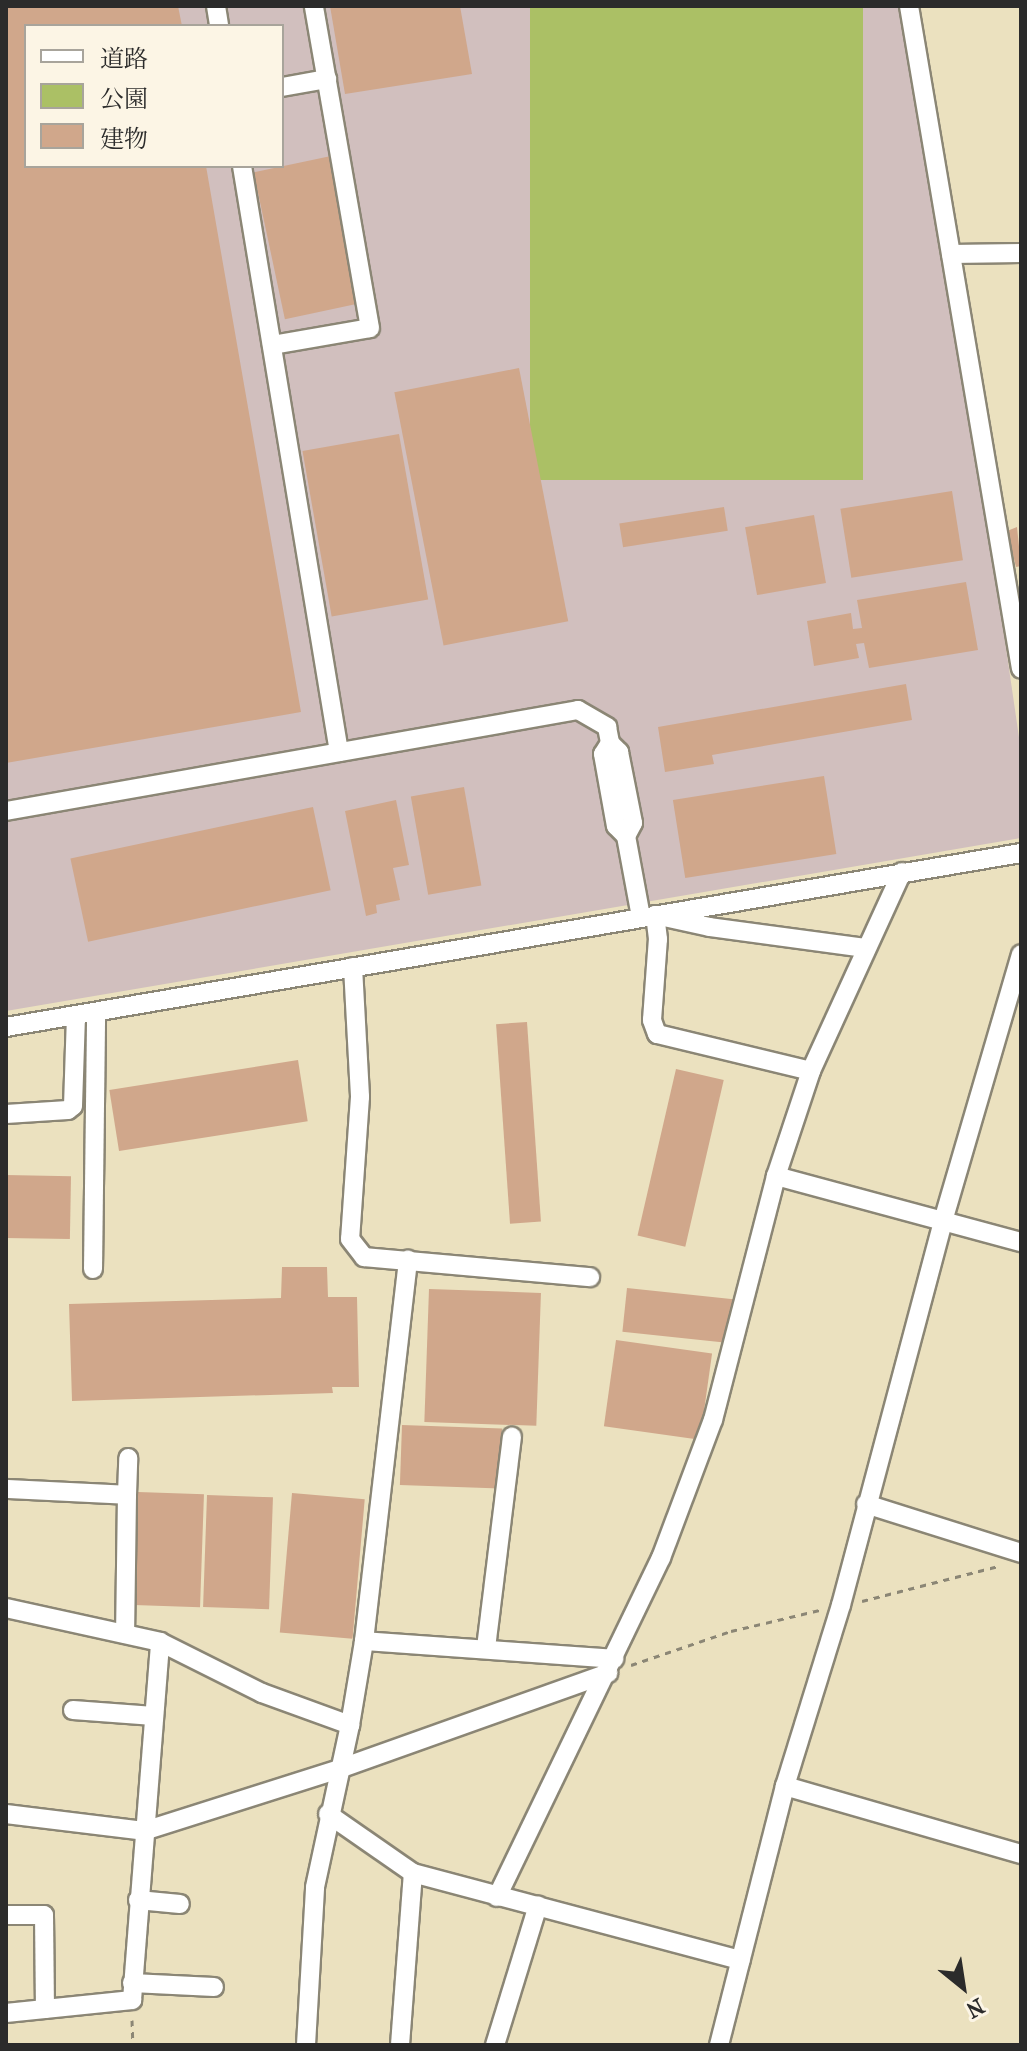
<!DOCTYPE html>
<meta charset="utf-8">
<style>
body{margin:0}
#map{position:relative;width:1027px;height:2051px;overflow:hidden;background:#ebe1bf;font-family:"IM FELL French Canon","Noto Serif JP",serif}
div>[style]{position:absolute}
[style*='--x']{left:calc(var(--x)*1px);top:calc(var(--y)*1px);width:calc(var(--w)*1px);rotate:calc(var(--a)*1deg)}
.industrial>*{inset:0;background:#d1bfbe}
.green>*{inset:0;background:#abc065;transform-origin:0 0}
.building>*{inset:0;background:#d0a78b;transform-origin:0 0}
.path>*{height:3px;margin-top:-1.5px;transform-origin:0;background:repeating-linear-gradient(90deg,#8b8675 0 6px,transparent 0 12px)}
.roads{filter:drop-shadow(2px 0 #8b8675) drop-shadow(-2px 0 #8b8675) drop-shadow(0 2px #8b8675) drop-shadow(0 -2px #8b8675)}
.minor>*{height:18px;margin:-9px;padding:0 9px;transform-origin:9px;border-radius:9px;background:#fff}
span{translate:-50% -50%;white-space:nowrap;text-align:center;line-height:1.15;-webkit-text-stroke:8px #fcf5e5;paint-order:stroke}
.frame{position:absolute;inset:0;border:8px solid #2b2b2b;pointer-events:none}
.legend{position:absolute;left:24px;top:24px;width:260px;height:144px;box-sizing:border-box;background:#fcf5e5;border:2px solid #a8a49b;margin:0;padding:10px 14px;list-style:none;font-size:24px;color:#2b2b2b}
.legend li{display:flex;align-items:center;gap:16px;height:40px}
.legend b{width:40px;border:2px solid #a8a49b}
.north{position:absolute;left:923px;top:1947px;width:80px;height:80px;-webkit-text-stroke:6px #fcf5e5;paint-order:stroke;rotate:150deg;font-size:22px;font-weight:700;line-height:32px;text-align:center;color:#2b2b2b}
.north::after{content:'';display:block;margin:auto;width:28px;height:36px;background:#2b2b2b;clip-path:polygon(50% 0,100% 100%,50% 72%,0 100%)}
</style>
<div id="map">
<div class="industrial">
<div style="clip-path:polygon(evenodd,6px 6px,900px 6px,1005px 641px,1021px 751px,1021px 838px,6px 1011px,6px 6px,26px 26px,282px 26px,282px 166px,26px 166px,26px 26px)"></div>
</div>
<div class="green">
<div style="left:530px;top:6px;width:333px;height:474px"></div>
</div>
<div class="building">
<div style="clip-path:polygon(6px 6px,178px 6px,182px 26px,26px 26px,26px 166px,206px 166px,301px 712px,6px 763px)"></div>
<div style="clip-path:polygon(330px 6px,460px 6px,472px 74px,345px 94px)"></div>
<div style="left:331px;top:156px;width:150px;height:79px;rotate:78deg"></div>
<div style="left:519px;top:368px;width:258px;height:127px;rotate:79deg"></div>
<div style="left:399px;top:434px;width:168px;height:98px;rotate:80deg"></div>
<div style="left:952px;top:491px;width:70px;height:113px;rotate:81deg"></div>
<div style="left:724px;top:507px;width:24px;height:106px;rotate:81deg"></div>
<div style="left:814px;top:515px;width:69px;height:70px;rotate:80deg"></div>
<div style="clip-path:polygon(1017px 527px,1021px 566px,1016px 567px,1007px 531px)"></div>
<div style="clip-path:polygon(966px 582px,978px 650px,869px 668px,864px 643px,856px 644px,859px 658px,814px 666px,807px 621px,851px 613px,853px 629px,862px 628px,857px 600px)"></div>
<div style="clip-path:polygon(906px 684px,912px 720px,712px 755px,714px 764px,665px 772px,658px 727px)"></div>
<div style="left:824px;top:776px;width:79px;height:153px;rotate:81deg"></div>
<div style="left:464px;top:787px;width:100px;height:54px;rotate:80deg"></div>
<div style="clip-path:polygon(396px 800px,409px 865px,393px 868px,400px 900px,376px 905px,377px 913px,366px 916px,345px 811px)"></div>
<div style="left:313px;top:807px;width:85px;height:248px;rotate:78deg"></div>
<div style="left:527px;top:1022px;width:200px;height:31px;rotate:86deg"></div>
<div style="left:298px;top:1060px;width:62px;height:191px;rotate:81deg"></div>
<div style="left:676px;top:1069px;width:49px;height:171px;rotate:13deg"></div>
<div style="left:6px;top:1175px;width:65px;height:63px;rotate:1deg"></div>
<div style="clip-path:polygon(282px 1267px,327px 1267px,328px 1297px,357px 1297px,359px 1387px,332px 1387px,333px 1393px,72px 1401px,69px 1304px,281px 1298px)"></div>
<div style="left:627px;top:1288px;width:107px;height:44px;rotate:6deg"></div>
<div style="left:429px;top:1289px;width:112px;height:133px;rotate:2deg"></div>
<div style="left:616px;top:1340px;width:97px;height:87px;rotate:8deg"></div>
<div style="left:402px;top:1425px;width:100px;height:60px;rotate:2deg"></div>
<div style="left:138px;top:1492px;width:66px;height:113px;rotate:2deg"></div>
<div style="left:292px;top:1493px;width:73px;height:140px;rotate:5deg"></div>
<div style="left:207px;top:1495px;width:66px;height:112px;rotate:2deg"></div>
</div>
<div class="path">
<div style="--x:862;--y:1601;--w:140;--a:-14.4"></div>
<div style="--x:631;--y:1665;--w:106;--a:-18.8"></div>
<div style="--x:731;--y:1631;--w:91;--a:-13.3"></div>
<div style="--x:132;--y:2020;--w:25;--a:88"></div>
</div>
<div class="roads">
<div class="minor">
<div style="--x:216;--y:6;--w:20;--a:81"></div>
<div style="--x:909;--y:6;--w:672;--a:80.41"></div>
<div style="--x:282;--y:87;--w:46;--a:-10.1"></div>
<div style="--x:242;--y:166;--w:594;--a:80.6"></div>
<div style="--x:951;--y:254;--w:70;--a:-0.8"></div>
<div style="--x:272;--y:345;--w:99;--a:-9.8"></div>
<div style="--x:370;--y:328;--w:327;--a:-99.9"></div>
<div style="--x:610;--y:743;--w:13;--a:122"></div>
<div style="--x:603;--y:754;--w:73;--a:79.8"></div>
<div style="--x:616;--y:826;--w:14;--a:45"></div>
<div style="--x:626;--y:836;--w:82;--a:79.5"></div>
<div style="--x:6;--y:811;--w:581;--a:-10.01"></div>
<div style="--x:578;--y:710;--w:34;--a:30"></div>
<div style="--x:607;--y:727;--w:16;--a:79"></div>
<div style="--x:610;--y:743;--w:13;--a:45"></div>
<div style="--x:619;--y:752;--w:72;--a:78.8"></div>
<div style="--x:633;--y:823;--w:15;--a:118"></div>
<div style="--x:902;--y:872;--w:219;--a:114.6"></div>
<div style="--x:811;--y:1071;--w:111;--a:108.4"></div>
<div style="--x:776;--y:1176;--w:254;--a:15.1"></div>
<div style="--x:353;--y:967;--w:130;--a:86.9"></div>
<div style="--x:360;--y:1097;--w:142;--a:94"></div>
<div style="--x:350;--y:1239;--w:23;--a:52"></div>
<div style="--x:364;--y:1257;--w:227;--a:5.1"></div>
<div style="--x:6;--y:1027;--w:1030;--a:-9.73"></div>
<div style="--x:811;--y:1071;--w:158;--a:-166.5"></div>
<div style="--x:657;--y:1034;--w:15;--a:-110"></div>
<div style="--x:652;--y:1020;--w:81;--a:-85.8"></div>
<div style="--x:658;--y:939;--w:24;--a:-97"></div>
<div style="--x:655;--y:915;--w:56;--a:12.3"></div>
<div style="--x:710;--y:927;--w:157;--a:7.7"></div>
<div style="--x:6;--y:1114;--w:62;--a:-3.7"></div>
<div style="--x:68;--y:1110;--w:6;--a:-39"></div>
<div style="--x:73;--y:1106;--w:91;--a:-88.1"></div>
<div style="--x:93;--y:1269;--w:257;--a:-89.3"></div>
<div style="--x:6;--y:1489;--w:121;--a:2.8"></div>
<div style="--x:127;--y:1495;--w:139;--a:90.8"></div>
<div style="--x:127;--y:1495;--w:37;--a:-88"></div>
<div style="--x:866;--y:1504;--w:163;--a:17.5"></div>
<div style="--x:6;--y:1608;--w:158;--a:12.4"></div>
<div style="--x:160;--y:1642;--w:114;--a:26.6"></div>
<div style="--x:262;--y:1693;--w:94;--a:20"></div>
<div style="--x:364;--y:1641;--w:251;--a:4.1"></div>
<div style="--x:486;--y:1648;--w:213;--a:-83"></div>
<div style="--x:73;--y:1710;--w:81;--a:4.2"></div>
<div style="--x:785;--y:1786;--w:246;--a:16.1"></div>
<div style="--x:6;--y:1814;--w:139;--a:7"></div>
<div style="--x:144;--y:1831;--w:205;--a:-17.6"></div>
<div style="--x:339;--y:1769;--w:286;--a:-19.6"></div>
<div style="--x:328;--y:1814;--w:103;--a:34.8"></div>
<div style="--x:413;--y:1873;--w:339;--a:14.9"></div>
<div style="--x:497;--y:1897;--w:377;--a:-64.2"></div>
<div style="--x:661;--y:1558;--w:147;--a:-69.4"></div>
<div style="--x:713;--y:1420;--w:252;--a:-75.5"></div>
<div style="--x:138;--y:1900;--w:42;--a:5.4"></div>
<div style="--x:6;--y:1915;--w:38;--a:0"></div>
<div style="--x:44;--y:1915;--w:94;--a:89.4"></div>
<div style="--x:132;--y:1983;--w:82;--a:2.8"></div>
<div style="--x:6;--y:2013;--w:127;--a:-5.9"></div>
<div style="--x:132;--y:2000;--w:359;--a:-85.5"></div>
<div style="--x:306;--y:2045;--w:158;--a:-86.7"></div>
<div style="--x:315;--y:1887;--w:166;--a:-77.8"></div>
<div style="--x:350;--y:1725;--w:85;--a:-80.5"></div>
<div style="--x:364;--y:1641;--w:384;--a:-83.4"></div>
<div style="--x:400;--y:2045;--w:172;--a:-85.7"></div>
<div style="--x:495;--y:2045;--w:146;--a:-72.9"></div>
<div style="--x:719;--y:2045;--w:267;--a:-75.7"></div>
<div style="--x:785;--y:1786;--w:189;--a:-72.8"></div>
<div style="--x:841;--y:1605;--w:397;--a:-75.1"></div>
<div style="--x:943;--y:1221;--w:278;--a:-73.7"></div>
</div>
</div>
<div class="frame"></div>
<ul class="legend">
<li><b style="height:10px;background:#fff"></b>道路</li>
<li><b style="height:22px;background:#abc065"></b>公園</li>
<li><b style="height:22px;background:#d0a78b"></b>建物</li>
</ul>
<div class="north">N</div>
</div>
